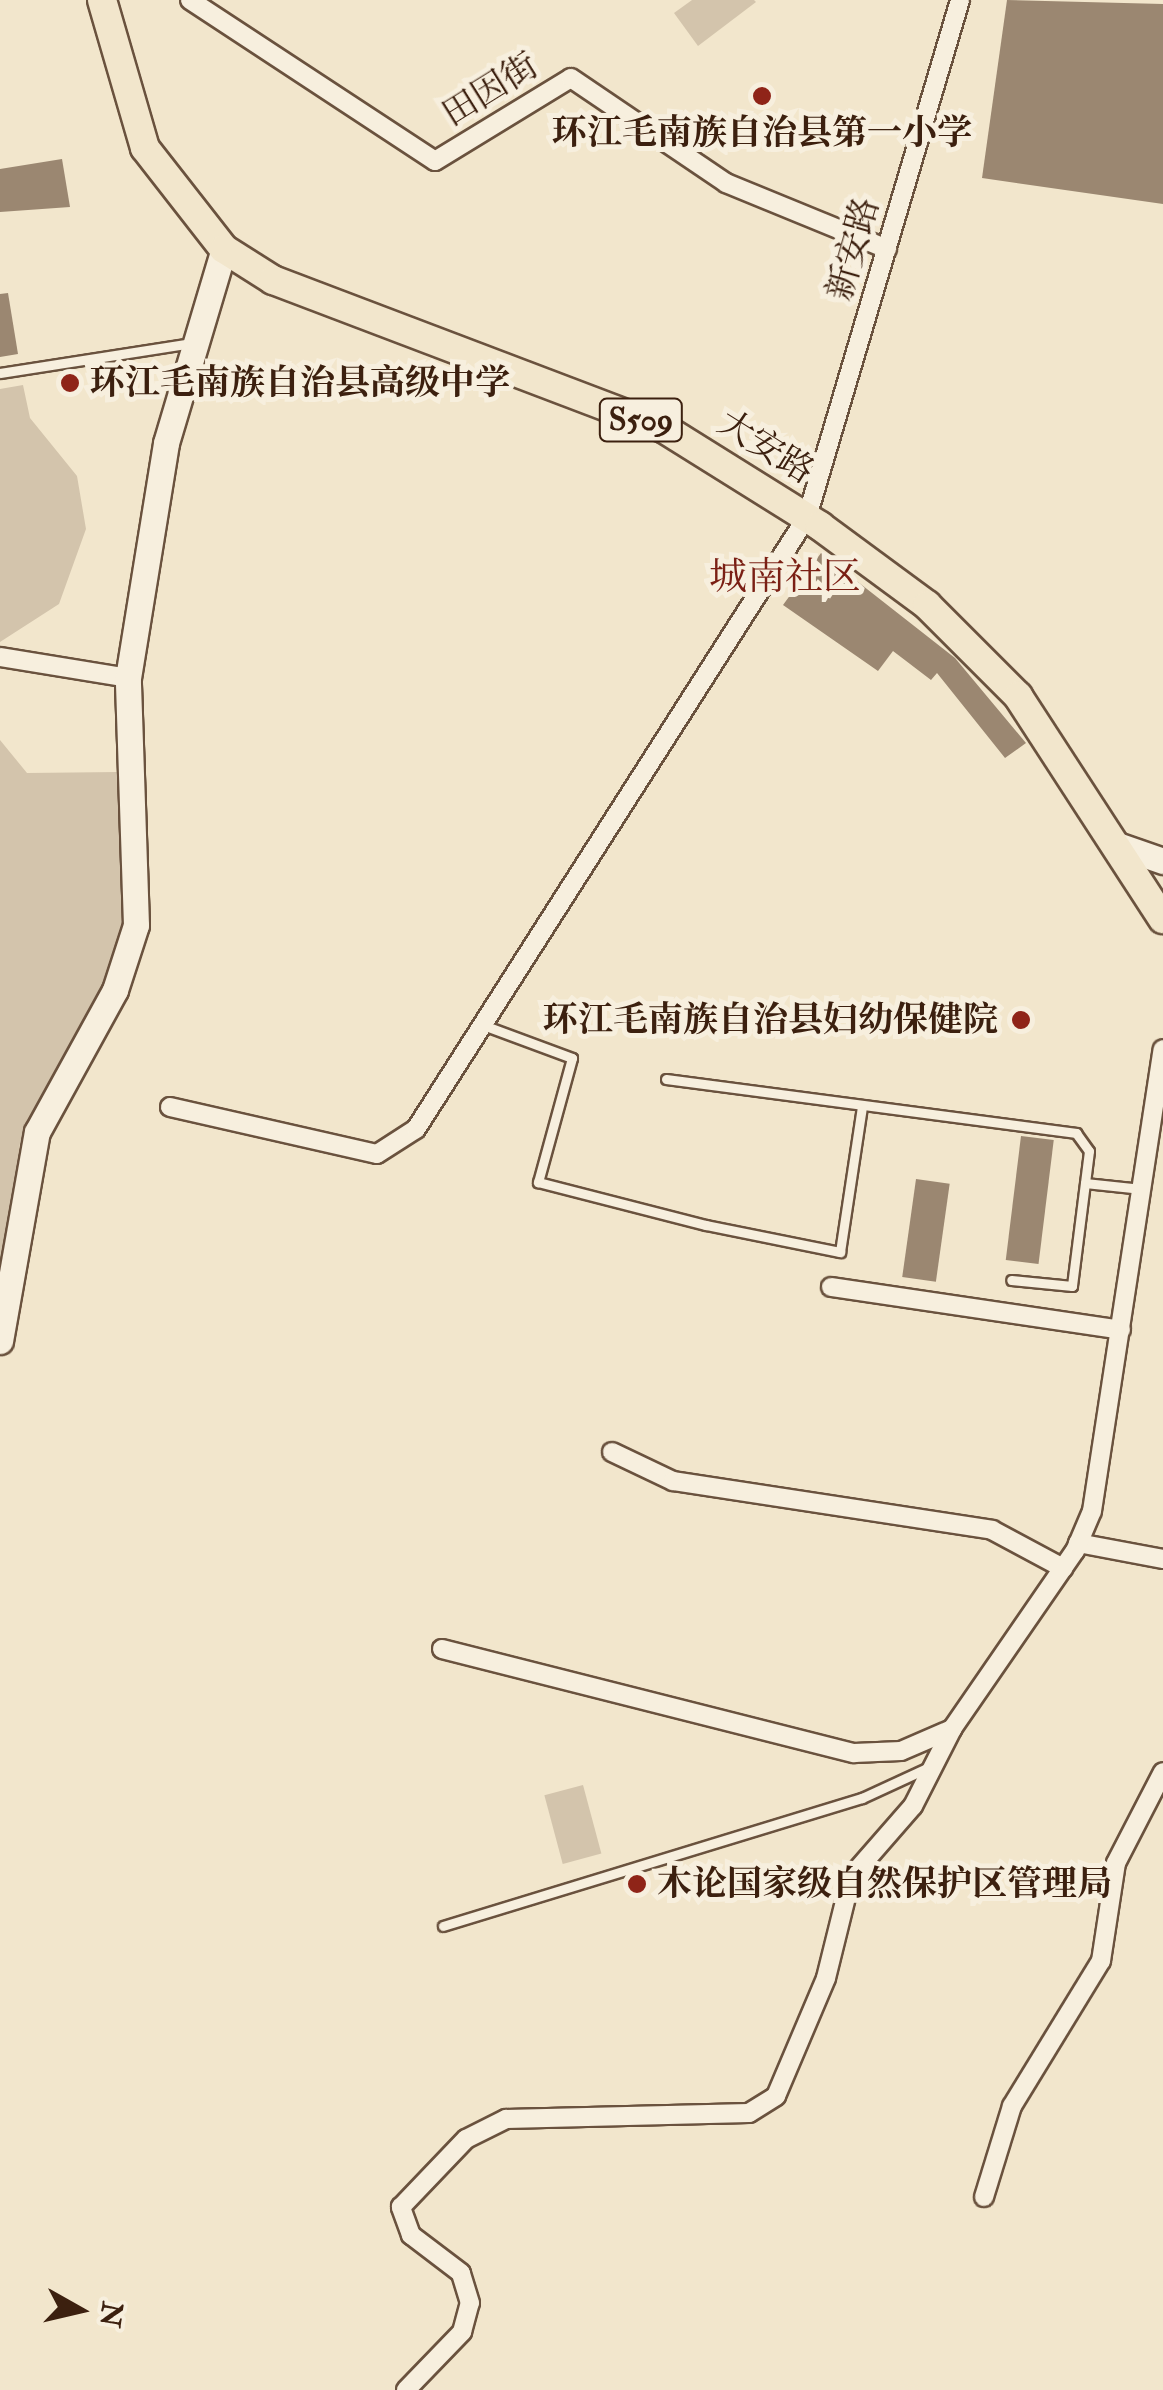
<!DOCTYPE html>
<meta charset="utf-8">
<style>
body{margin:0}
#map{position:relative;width:1163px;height:2390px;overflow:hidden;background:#f2e6cc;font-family:"IM FELL Double Pica","Noto Serif SC",serif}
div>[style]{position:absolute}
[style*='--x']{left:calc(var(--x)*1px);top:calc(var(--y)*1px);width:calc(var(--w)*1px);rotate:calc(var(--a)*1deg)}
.green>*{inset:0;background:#d3c4ac;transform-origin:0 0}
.building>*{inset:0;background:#9b8771;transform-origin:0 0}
.roads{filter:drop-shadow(2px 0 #6a523e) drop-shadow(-2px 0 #6a523e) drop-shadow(0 2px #6a523e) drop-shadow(0 -2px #6a523e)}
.lane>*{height:9px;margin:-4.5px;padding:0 4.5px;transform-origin:4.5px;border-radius:4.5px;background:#f7efde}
.street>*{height:18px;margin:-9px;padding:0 9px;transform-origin:9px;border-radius:9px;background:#f7efde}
.secondary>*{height:25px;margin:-12.5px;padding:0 12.5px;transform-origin:12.5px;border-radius:12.5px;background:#f7efde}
.primary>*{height:28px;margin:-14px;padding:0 14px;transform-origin:14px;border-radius:14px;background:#f2e6cc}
.dots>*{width:28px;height:28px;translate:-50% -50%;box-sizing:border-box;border:5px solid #f7efde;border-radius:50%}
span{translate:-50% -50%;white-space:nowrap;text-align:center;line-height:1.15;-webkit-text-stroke:10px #f7efde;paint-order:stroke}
.shield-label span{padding:2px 8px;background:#f7efde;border:2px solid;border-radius:8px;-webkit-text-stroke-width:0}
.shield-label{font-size:32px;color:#3c200f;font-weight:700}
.street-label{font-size:35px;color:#3c200f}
.poi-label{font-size:35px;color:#3c200f;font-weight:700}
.left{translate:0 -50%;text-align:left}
.right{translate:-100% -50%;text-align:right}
.neighbourhood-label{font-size:38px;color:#7a1f14}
.north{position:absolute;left:30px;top:2260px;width:100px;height:100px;-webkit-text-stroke:8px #f7efde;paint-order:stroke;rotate:98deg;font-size:28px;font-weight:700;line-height:40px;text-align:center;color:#3c200f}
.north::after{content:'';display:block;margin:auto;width:35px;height:45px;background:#3c200f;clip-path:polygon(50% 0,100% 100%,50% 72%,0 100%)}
</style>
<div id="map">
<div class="green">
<div style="clip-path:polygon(692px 0,754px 0,756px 2px,698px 46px,674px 13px)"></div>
<div style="clip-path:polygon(23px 385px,30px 418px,77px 476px,86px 529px,59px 604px,0 642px,0 389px)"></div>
<div style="clip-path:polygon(0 740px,27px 773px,118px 772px,124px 914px,113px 967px,20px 1143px,0 1304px)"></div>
<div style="left:583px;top:1785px;width:71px;height:40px;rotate:75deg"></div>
</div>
<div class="building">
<div style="clip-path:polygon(1007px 0,1163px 4px,1163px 204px,982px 178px)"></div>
<div style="clip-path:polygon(62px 159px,70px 207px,0 212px,0 169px)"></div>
<div style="clip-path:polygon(8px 293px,18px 354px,0 357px,0 294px)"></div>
<div style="clip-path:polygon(821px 553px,955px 658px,1026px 743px,1005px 758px,937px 673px,931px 680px,893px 651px,878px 671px,783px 605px)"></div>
<div style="left:1021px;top:1136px;width:33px;height:125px;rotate:7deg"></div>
<div style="left:916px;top:1179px;width:34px;height:99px;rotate:8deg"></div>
</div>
<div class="roads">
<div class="lane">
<div style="--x:0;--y:373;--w:193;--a:-8.9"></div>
<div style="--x:483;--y:1025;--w:95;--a:20.3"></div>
<div style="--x:572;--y:1058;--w:129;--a:105.3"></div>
<div style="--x:538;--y:1182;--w:173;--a:14.4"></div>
<div style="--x:706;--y:1225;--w:137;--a:11.4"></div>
<div style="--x:840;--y:1252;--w:148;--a:-81.4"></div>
<div style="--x:666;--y:1079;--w:414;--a:7.5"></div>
<div style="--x:1076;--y:1133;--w:22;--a:54"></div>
<div style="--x:1089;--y:1151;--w:136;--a:97.2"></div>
<div style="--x:1072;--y:1286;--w:61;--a:-174.4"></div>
<div style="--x:1085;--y:1183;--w:57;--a:6"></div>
<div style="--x:443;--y:1926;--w:438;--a:-17"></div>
<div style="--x:862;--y:1798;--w:74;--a:-24.8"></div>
</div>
<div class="street">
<div style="--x:190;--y:0;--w:293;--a:33.3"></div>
<div style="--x:435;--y:161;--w:159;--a:-31.4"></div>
<div style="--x:571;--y:78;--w:187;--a:34.1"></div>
<div style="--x:726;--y:183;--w:174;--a:22.3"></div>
<div style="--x:0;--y:657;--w:130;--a:9.3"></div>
<div style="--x:170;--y:1107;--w:212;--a:12.8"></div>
<div style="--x:377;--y:1154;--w:46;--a:-32.7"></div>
<div style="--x:416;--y:1129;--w:726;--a:-57.43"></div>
<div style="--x:807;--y:517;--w:539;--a:-73.51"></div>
<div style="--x:831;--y:1287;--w:293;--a:8.4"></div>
<div style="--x:612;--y:1452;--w:68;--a:25.4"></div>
<div style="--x:673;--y:1481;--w:323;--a:8.7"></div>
<div style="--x:992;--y:1530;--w:81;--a:28.2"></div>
<div style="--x:1078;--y:1543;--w:86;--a:10.7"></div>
<div style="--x:442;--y:1649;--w:425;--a:14.2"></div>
<div style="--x:854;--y:1753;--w:47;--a:-2.4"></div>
<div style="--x:901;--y:1751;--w:56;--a:-23.3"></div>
<div style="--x:984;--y:2197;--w:95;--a:-72.9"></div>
<div style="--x:1012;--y:2106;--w:170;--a:-58.5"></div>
<div style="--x:1101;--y:1961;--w:99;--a:-81.3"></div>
<div style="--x:1116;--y:1863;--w:102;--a:-62.7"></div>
<div style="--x:406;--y:2390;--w:81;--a:-46"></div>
<div style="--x:462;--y:2332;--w:30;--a:-75"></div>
<div style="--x:470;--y:2303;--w:31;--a:-107"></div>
<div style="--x:461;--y:2273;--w:63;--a:-142.8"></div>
<div style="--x:411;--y:2235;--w:30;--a:-110"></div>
<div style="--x:401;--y:2207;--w:94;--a:-46.3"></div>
<div style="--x:466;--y:2139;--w:45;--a:-26.6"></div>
<div style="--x:506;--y:2119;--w:243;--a:-1.4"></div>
<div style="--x:749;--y:2113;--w:32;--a:-32"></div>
<div style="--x:776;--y:2096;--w:128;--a:-67"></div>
<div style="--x:826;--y:1978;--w:104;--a:-76.1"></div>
<div style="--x:851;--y:1877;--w:94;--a:-48.9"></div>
<div style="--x:913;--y:1806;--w:86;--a:-63.1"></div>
<div style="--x:952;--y:1729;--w:216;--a:-55.4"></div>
<div style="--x:1075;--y:1551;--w:43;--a:-67"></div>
<div style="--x:1092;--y:1511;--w:467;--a:-81.3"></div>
</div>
<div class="secondary">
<div style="--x:1114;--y:844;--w:52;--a:19.1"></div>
<div style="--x:0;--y:1341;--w:212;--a:-80"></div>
<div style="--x:37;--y:1132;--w:162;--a:-61.2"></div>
<div style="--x:115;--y:990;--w:68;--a:-72.1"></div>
<div style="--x:136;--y:925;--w:247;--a:-91.9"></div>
<div style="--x:128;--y:678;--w:238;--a:-80.8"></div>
<div style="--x:166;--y:443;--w:202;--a:-73.4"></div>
</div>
<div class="primary">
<div style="--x:102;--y:0;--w:154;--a:73.8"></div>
<div style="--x:145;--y:148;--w:128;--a:52"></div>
<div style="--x:224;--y:249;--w:58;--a:32.3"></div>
<div style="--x:273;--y:280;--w:419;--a:20.8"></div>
<div style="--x:665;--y:429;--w:183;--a:32"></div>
<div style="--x:820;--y:526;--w:133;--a:36.4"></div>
<div style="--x:927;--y:605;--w:129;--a:45"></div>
<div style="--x:1018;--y:696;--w:266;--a:57"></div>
</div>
</div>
<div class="dots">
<div style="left:762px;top:96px;background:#8f2418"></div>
<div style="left:70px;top:383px;background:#8f2418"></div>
<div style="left:1021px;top:1020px;background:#8f2418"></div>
<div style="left:637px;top:1884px;background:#8f2418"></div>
</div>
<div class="shield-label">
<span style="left:641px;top:420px">S509</span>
</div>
<div class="street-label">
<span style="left:490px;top:90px;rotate:-32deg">田因街</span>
<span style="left:853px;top:249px;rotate:-74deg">新安路</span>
<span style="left:766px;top:447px;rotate:32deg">大安路</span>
</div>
<div class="poi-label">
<span style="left:762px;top:133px">环江毛南族自治县第一小学</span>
<span class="left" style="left:90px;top:383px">环江毛南族自治县高级中学</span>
<span class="right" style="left:998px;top:1020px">环江毛南族自治县妇幼保健院</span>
<span class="left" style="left:657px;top:1884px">木论国家级自然保护区管理局</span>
</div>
<div class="neighbourhood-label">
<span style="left:785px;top:578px">城南社区</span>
</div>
<div class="north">N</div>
</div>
